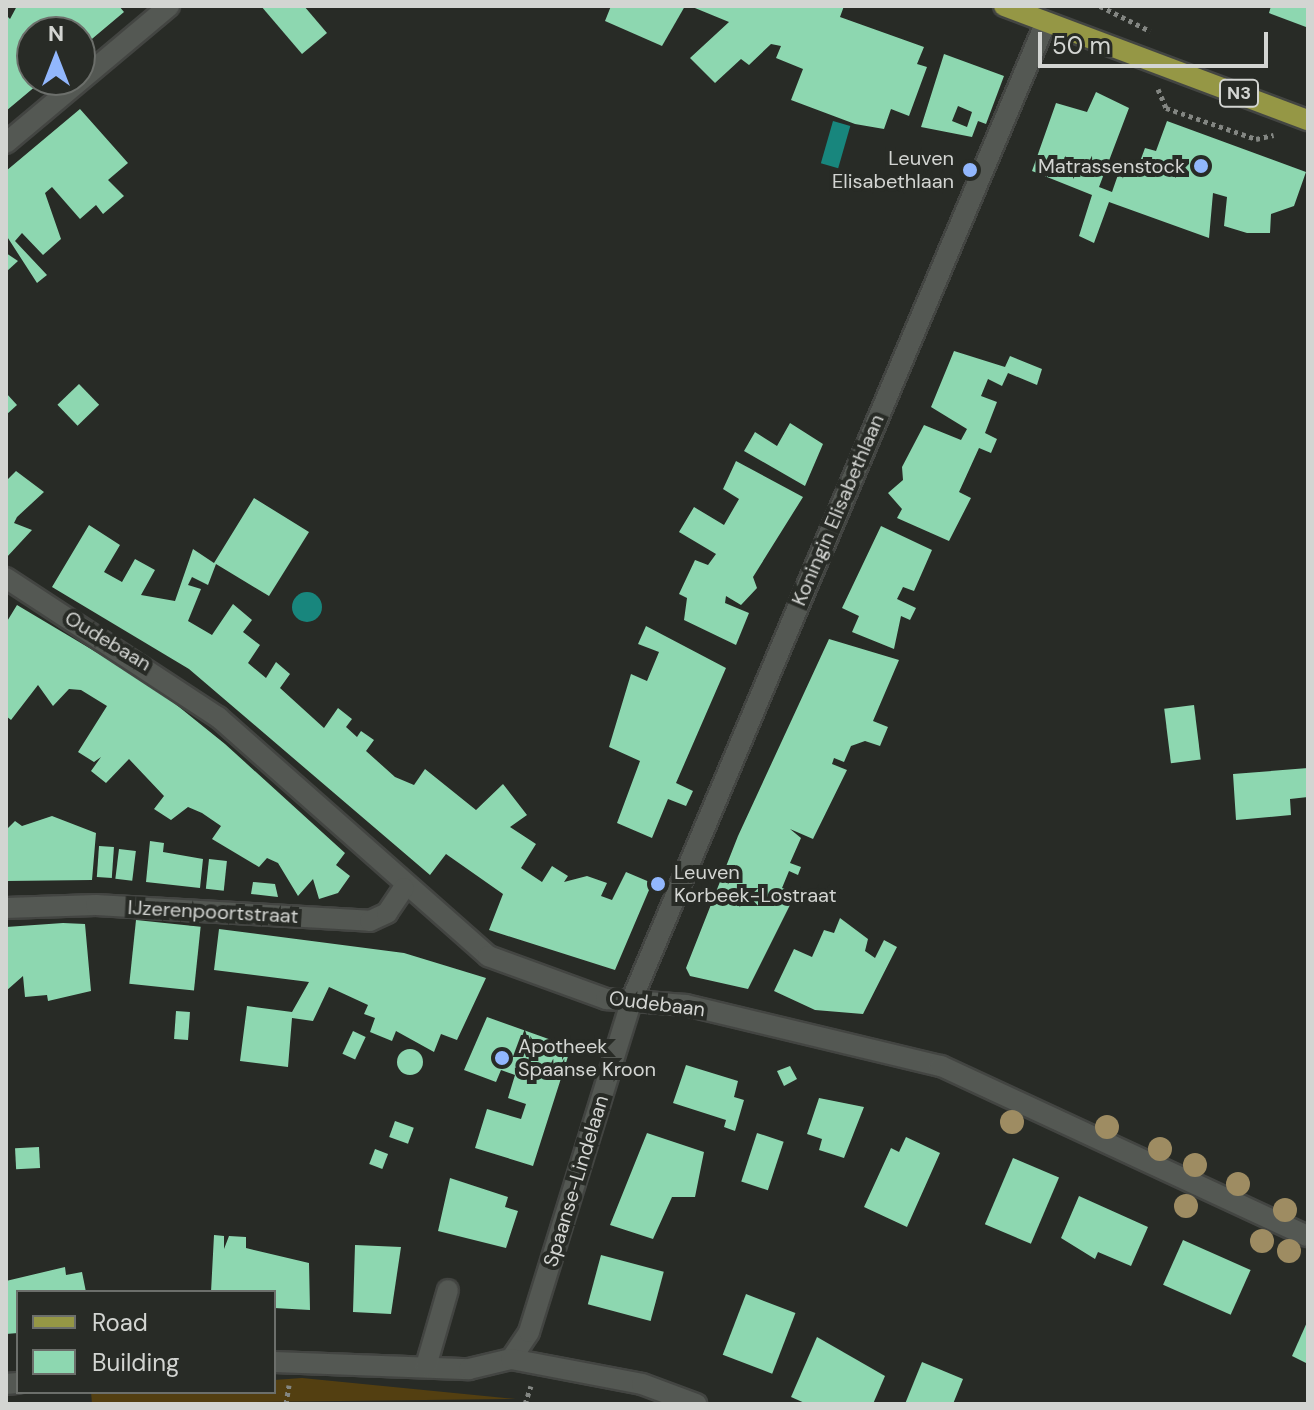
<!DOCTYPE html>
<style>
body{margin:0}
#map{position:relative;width:1314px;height:1410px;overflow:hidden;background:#282b26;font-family:"DM Sans",sans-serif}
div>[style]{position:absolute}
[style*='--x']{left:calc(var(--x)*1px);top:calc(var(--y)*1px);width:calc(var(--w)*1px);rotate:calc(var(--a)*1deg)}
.green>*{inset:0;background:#533f11}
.water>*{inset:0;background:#18867d;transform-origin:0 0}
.round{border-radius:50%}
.building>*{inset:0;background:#8dd7b0;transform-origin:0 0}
.path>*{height:5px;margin-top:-2.5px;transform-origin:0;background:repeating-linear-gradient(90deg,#838682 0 4px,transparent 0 8px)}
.roads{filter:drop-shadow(2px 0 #434542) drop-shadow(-2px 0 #434542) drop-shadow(0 2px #434542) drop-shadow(0 -2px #434542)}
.minor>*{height:20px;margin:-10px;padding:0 10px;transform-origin:10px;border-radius:10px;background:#545853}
.major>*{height:20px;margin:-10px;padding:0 10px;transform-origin:10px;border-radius:10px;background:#959745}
.trees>*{width:24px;height:24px;margin:-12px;border-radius:50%;background:#9e8c62}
.dots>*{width:22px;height:22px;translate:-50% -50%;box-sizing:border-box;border:4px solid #282b26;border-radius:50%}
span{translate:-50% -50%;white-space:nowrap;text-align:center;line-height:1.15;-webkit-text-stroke:8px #282b26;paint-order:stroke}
.shield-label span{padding:2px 6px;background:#282b26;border:2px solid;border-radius:6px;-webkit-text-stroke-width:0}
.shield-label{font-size:18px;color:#d3d5d2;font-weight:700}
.poi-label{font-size:20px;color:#d3d5d2}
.right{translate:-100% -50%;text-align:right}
.left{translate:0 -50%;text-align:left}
.street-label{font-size:20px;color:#d3d5d2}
.frame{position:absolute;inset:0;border:8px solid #d3d5d2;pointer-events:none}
.legend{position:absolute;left:16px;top:1290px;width:260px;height:104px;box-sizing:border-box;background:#282b26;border:2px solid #6c6f6b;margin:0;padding:10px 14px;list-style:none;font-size:24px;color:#d3d5d2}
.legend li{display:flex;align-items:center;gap:16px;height:40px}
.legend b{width:40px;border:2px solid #6c6f6b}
.north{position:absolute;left:16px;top:16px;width:80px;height:80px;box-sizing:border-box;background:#282b26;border:2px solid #6c6f6b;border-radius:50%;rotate:0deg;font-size:22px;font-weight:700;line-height:32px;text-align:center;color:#d3d5d2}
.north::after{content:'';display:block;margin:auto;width:28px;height:36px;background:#92b7fd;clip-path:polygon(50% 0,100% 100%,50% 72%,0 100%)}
.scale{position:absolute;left:1038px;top:32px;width:230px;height:36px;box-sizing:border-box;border:4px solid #d3d5d2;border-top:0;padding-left:10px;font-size:24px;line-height:28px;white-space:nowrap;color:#d3d5d2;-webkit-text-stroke:6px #282b26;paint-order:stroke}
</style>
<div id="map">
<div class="green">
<div style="clip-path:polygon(302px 1378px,516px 1399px,92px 1404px,91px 1392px,274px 1392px,274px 1380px)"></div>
</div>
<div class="water">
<div style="left:833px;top:121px;width:18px;height:44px;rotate:16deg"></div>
<div class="round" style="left:292px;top:592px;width:30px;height:30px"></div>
</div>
<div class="building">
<div style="clip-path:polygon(17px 6px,119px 6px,124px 12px,80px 49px,80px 32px,32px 32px,32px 80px,43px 80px,6px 111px,6px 15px,10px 19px)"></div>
<div style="clip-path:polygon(261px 6px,304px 6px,327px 33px,302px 54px)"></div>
<div style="clip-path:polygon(611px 6px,685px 6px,662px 46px,605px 21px)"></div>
<div style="clip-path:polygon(690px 6px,844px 6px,840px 17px,924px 47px,917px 64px,927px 67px,909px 116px,891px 109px,884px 129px,855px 124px,791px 100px,803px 69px,776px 58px,781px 46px,771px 44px,749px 65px,741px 59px,715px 83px,690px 58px,729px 22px)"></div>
<div style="clip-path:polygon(1271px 6px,1308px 6px,1306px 27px,1269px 13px)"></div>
<div style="clip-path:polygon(evenodd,944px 54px,1004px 76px,986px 124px,978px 121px,972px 137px,921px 127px,944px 54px,958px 106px,972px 112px,967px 127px,952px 121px,958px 106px)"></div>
<div style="clip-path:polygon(1096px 92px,1129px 108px,1099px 187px,1112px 192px,1120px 169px,1135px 175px,1145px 148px,1156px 151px,1167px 121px,1306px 172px,1294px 206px,1271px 214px,1270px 233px,1247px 233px,1224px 226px,1227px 197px,1213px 193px,1209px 238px,1109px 202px,1094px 243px,1079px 236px,1092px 195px,1032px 171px,1056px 103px,1087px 112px)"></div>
<div style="clip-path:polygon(80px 109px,128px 163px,108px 180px,124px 196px,103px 214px,96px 205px,80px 219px,52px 187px,45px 193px,61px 239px,43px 255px,22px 233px,15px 241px,47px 275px,37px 283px,6px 235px,6px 171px)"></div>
<div style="clip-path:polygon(6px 253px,18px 261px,6px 272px)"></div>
<div style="clip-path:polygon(954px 351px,1005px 367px,1010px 356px,1042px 369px,1037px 385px,1008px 373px,1002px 386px,988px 379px,981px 396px,997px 402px,985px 433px,997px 439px,991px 453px,979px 448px,959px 492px,971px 498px,949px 541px,897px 518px,902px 509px,888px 493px,903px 480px,902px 467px,924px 425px,961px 440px,967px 429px,931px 407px)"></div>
<div style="left:79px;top:384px;width:29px;height:30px;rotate:46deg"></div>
<div style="clip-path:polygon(6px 393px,17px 405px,6px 415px)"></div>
<div style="clip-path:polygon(790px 423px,823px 444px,805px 486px,744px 451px,755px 432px,777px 446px)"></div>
<div style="clip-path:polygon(736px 461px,803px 497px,753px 577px,757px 588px,741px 605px,726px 596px,725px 603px,749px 613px,736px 645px,684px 620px,687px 598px,679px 594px,695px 560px,708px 565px,716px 554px,679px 532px,694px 507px,724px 525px,739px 499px,723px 489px)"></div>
<div style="clip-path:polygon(16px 471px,44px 492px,17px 517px,14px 523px,32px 530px,6px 558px,6px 481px)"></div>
<div style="clip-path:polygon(254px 498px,309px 532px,269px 596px,216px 564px,208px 585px,192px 577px,188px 585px,201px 589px,188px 621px,212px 635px,233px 604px,252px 620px,243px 632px,260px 645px,248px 663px,266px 678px,276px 662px,290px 674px,280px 688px,324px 728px,338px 708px,352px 719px,346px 727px,357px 737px,361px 731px,374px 740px,366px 751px,395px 777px,414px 785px,425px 769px,476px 810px,503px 784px,527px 815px,510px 827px,536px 844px,521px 868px,542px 882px,552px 866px,568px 876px,564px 882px,587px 876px,607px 883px,601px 896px,612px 900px,626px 872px,652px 883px,615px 970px,489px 930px,503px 894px,446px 854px,430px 875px,189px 669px,52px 587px,89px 525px,120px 545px,104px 572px,122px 582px,135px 559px,155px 570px,141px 595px,175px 601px,193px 549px,214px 563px)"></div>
<div style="clip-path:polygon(881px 526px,932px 550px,914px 591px,903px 587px,897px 599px,916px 608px,910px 620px,901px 616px,894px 649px,852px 632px,859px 616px,842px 608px)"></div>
<div style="clip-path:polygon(17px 605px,153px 686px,225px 744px,345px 853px,336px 865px,350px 876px,338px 893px,319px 899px,313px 879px,298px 896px,278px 863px,267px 858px,259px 867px,212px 839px,221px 826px,202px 813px,188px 807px,171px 820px,154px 809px,164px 796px,129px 759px,106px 783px,91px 771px,101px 757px,94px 762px,78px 752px,107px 706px,81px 690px,69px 689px,53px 706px,38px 685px,11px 720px,6px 716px,6px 623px)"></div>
<div style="clip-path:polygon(646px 626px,726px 668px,676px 783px,693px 791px,686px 806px,668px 799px,652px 838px,617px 823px,640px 761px,609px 747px,631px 674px,647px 681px,659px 652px,638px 644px)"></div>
<div style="clip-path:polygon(829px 639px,899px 660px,873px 721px,888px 727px,880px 746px,865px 741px,851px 746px,844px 762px,834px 758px,832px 764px,847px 770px,813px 839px,790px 829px,801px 838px,790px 863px,801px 867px,798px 875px,789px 871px,782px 888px,796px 893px,748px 989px,690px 976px,686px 968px,738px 836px)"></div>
<div style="left:1194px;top:705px;width:55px;height:30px;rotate:83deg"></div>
<div style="clip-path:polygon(1308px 768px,1308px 797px,1290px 799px,1291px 815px,1236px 820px,1233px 774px)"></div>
<div style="clip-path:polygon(52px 816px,96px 833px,92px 880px,6px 881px,6px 830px,15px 821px,22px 826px)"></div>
<div style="clip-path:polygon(150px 841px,164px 843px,163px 852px,203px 859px,200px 888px,146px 882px)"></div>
<div style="left:99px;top:846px;width:15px;height:31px;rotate:4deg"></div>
<div style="left:119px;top:849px;width:17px;height:30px;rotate:7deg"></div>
<div style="left:209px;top:859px;width:18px;height:30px;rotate:6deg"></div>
<div style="clip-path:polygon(253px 882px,275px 884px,278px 897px,251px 894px)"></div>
<div style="clip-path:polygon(840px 918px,868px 939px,865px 951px,875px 958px,884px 940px,897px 947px,863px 1014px,815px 1010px,774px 991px,794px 949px,812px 957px,824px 930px,834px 933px)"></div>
<div style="left:136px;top:920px;width:65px;height:64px;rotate:6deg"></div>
<div style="clip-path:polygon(63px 923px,85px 924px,91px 991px,48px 1001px,47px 995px,25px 997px,23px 976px,6px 991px,6px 927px)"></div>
<div style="clip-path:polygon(219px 929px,404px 953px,486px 978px,457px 1040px,441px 1034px,434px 1052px,396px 1031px,392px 1041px,370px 1032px,375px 1018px,364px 1014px,368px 1005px,329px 987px,313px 1021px,292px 1018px,288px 1067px,240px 1061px,247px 1006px,292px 1012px,309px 982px,214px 970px)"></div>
<div style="left:176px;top:1011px;width:14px;height:28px;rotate:4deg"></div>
<div style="clip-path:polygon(487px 1017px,571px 1047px,533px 1166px,475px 1148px,487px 1109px,521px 1119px,526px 1104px,508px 1098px,515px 1075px,501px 1070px,496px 1082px,464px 1070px)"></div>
<div style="left:353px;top:1031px;width:14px;height:25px;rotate:25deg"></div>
<div class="round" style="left:397px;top:1049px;width:26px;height:26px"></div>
<div style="clip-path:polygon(686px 1065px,738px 1081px,734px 1097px,744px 1100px,735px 1131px,724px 1127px,726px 1120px,673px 1103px)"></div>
<div style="clip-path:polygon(790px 1066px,797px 1079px,784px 1086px,777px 1071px)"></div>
<div style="clip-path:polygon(819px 1098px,864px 1107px,844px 1158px,819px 1150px,822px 1139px,807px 1134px)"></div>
<div style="left:395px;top:1121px;width:20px;height:17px;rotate:20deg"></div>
<div style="clip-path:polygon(647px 1133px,704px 1152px,695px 1197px,672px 1197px,653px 1239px,610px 1225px)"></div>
<div style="left:757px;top:1133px;width:28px;height:51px;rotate:18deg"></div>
<div style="clip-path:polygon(906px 1137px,940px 1153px,907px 1227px,864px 1207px,891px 1148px,899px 1152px)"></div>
<div style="left:39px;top:1147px;width:21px;height:24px;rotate:87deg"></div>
<div style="left:375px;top:1149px;width:14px;height:16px;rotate:21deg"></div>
<div style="left:1013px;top:1158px;width:50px;height:72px;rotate:23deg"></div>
<div style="clip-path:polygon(450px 1178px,508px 1197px,505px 1207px,518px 1211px,506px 1248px,438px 1231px)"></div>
<div style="clip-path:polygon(1079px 1196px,1148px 1227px,1131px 1266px,1098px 1252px,1095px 1259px,1061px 1238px)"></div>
<div style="clip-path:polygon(214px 1235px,224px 1236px,224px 1249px,229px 1236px,246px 1237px,246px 1248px,309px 1263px,310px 1310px,274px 1308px,274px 1292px,211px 1292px)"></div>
<div style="left:1183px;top:1240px;width:74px;height:49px;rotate:24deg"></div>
<div style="clip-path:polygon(355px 1245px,401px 1247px,391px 1314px,353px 1312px)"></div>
<div style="left:601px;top:1255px;width:65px;height:51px;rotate:15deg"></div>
<div style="clip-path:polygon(65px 1267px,66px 1275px,82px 1272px,86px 1292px,18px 1292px,18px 1333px,6px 1334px,6px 1281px)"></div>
<div style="left:746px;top:1294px;width:53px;height:65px;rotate:21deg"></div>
<div style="clip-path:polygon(1308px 1320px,1308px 1364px,1292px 1356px)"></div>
<div style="clip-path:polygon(817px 1337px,885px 1376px,873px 1404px,807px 1404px,791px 1397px)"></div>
<div style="clip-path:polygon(922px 1362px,963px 1379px,953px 1404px,905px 1404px)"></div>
</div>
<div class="path">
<div style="--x:1100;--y:6;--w:56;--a:26.6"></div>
<div style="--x:1158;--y:89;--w:21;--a:67"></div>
<div style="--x:1166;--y:108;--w:95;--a:19"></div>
<div style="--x:1256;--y:139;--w:18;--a:-13"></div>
<div style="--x:286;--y:1404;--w:19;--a:-81"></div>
<div style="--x:525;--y:1404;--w:19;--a:-72"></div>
</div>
<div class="roads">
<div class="minor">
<div style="--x:6;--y:143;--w:213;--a:-40"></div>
<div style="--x:6;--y:578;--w:254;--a:33.3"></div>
<div style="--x:218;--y:717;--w:361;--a:41.5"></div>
<div style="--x:488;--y:956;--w:126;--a:20"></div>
<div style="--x:606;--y:999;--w:80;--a:4.3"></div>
<div style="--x:686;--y:1005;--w:262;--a:13.5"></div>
<div style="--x:941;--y:1066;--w:404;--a:24.9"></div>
<div style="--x:6;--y:908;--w:90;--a:-1.9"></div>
<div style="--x:96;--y:905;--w:274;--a:3.3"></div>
<div style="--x:370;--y:921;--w:19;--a:-25"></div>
<div style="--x:387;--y:913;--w:30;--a:-56"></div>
<div style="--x:511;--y:1359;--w:32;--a:-56"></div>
<div style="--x:529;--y:1332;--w:349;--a:-72.8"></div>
<div style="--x:632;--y:999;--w:1061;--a:-67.04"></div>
<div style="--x:274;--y:1362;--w:195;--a:2.1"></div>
<div style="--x:469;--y:1369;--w:43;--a:-13.4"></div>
<div style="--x:511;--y:1359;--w:133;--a:10.8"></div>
<div style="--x:642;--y:1384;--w:58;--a:20.3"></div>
<div style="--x:426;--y:1366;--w:79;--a:-73.9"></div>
<div style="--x:6;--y:1384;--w:12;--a:-5"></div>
</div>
<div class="major">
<div style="--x:1004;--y:6;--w:325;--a:20.6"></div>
</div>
</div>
<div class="trees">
<div style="left:1012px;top:1122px"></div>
<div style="left:1107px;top:1127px"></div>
<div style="left:1160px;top:1149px"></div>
<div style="left:1195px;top:1165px"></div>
<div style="left:1238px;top:1184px"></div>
<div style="left:1186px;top:1206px"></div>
<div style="left:1285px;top:1210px"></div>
<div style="left:1262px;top:1241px"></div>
<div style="left:1289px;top:1251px"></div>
</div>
<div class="dots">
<div style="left:1201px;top:166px;background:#92b7fd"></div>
<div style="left:970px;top:170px;background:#92b7fd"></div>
<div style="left:658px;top:884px;background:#92b7fd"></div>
<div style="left:502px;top:1058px;background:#92b7fd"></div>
</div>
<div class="shield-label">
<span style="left:1239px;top:93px">N3</span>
</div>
<div class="poi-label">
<span class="right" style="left:954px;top:170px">Leuven<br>Elisabethlaan</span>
<span class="right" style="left:1185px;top:166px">Matrassenstock</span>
<span class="left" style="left:674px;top:884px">Leuven<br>Korbeek-Lostraat</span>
<span class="left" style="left:518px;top:1058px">Apotheek<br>Spaanse Kroon</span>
</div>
<div class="street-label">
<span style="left:838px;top:510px;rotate:-67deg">Koningin Elisabethlaan</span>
<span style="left:108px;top:641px;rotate:31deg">Oudebaan</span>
<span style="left:213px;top:912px;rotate:3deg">IJzerenpoortstraat</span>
<span style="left:657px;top:1004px;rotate:7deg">Oudebaan</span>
<span style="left:576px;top:1181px;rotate:-73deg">Spaanse-Lindelaan</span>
</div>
<div class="frame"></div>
<ul class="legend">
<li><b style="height:10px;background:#959745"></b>Road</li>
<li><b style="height:22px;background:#8dd7b0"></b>Building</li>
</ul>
<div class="north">N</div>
<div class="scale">50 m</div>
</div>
